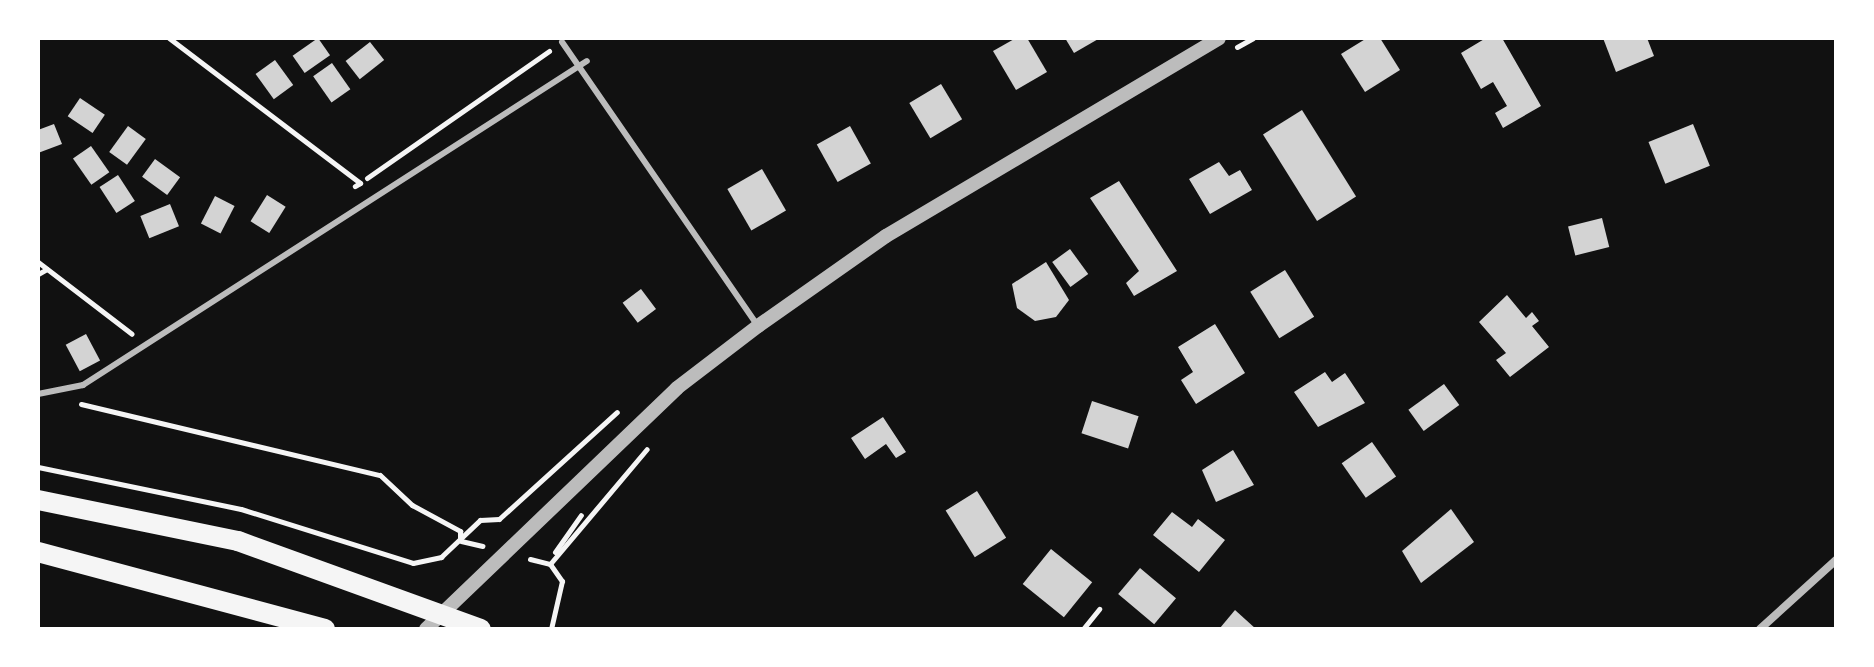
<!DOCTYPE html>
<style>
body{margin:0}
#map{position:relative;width:1874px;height:667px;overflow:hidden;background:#111;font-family:Lato,sans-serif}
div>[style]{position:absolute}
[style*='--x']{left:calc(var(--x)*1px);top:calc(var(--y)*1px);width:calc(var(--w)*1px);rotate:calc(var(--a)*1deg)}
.building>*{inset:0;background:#d3d3d3;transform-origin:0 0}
.path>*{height:5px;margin:-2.5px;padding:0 2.5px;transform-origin:2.5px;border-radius:2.5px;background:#f5f5f5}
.service>*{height:6px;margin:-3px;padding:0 3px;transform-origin:3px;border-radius:3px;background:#bcbcbc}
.minor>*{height:8px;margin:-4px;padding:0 4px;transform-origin:4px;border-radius:4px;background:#bcbcbc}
.tertiary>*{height:14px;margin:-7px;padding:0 7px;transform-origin:7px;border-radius:7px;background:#bcbcbc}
.primary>*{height:20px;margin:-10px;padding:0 10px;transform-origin:10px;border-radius:10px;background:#f5f5f5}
span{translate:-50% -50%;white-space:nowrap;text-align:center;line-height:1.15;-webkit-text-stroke:7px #fff;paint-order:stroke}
.frame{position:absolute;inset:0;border:40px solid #fff;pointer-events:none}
</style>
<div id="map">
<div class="building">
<div style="left:318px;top:38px;width:21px;height:31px;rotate:55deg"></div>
<div style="clip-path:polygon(1016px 38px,1027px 38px,1047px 72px,1016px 90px,993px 51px)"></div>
<div style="clip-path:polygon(1065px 38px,1100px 38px,1074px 53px)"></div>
<div style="clip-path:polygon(1367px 38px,1380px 38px,1400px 70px,1365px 92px,1341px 54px)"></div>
<div style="clip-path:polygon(1486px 38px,1502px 38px,1541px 106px,1503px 128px,1495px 113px,1507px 106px,1493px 82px,1481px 89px,1461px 53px)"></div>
<div style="clip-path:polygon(1603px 38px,1647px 38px,1654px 56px,1616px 72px)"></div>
<div style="left:370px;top:42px;width:23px;height:31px;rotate:52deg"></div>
<div style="left:275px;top:60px;width:31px;height:24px;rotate:54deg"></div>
<div style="left:332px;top:63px;width:32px;height:23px;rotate:55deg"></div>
<div style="left:941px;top:84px;width:41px;height:37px;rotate:59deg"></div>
<div style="left:80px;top:98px;width:30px;height:22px;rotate:34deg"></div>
<div style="left:1302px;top:110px;width:102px;height:46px;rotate:58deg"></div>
<div style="clip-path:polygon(54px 124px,62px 144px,38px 153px,38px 130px)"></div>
<div style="left:1693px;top:124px;width:45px;height:48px;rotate:68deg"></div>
<div style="left:128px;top:126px;width:22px;height:32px;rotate:36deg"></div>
<div style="left:850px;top:126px;width:43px;height:38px;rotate:61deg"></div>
<div style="left:91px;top:146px;width:32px;height:22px;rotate:55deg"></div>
<div style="left:155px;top:159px;width:31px;height:22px;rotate:36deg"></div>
<div style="clip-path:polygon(1219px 162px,1229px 176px,1240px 170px,1252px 190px,1210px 214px,1189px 179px)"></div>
<div style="left:762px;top:169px;width:48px;height:40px;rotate:60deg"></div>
<div style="left:118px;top:175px;width:31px;height:22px;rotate:57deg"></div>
<div style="clip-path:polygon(1119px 181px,1177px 271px,1134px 296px,1126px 283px,1139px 271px,1090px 198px)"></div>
<div style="left:267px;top:195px;width:22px;height:31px;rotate:32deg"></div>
<div style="left:215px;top:196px;width:22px;height:31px;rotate:27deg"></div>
<div style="left:170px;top:204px;width:24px;height:32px;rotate:68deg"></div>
<div style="left:1602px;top:218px;width:30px;height:35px;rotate:76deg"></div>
<div style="left:1070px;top:249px;width:31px;height:22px;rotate:54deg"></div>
<div style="clip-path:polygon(1046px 262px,1069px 300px,1056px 317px,1035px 321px,1017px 308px,1012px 284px)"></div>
<div style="left:1285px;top:270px;width:55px;height:41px;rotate:58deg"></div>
<div style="left:641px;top:289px;width:25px;height:23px;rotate:53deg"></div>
<div style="clip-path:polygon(1507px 295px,1526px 318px,1532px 312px,1539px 321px,1532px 326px,1549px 347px,1510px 377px,1496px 360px,1506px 353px,1479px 322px)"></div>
<div style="clip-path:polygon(1215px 324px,1245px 373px,1196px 404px,1181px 380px,1193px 372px,1178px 347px)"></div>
<div style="left:86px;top:334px;width:30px;height:23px;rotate:62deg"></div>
<div style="clip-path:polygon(1325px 372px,1332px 382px,1345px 373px,1365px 403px,1318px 427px,1294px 392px)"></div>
<div style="left:1444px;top:384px;width:26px;height:44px;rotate:54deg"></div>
<div style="left:1092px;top:401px;width:49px;height:34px;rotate:18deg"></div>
<div style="clip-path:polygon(883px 417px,906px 452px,896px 458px,886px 444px,865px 459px,851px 438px)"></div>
<div style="left:1372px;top:442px;width:42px;height:37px;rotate:55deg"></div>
<div style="clip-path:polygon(1233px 450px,1254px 485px,1216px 502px,1202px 470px)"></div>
<div style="left:977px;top:491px;width:55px;height:37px;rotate:58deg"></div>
<div style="clip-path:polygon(1451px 509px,1474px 542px,1421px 583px,1402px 551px)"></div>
<div style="clip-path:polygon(1172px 512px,1192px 527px,1198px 519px,1225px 540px,1199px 572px,1153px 535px)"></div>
<div style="left:1051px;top:549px;width:53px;height:45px;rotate:39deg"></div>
<div style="left:1140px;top:568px;width:47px;height:34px;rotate:40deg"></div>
<div style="clip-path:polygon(1235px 610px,1256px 629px,1220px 628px)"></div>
</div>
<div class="path">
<div style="--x:169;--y:38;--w:240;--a:37.2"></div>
<div style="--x:360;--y:183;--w:6;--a:149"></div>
<div style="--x:1237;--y:47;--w:18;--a:-29"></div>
<div style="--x:367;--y:178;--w:222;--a:-34.9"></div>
<div style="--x:38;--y:262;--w:118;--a:37.5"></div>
<div style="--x:38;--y:274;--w:10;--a:-29"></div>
<div style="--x:81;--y:404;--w:307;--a:13.4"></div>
<div style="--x:380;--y:475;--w:44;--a:43.2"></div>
<div style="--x:412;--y:505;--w:55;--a:28.4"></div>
<div style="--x:460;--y:531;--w:9;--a:90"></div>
<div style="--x:38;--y:467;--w:207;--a:11.7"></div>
<div style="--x:241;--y:509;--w:180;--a:17.4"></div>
<div style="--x:413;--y:563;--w:29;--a:-12"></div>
<div style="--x:441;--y:557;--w:54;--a:-43.5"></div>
<div style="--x:480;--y:520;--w:19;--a:-3"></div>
<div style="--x:499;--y:519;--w:159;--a:-42.2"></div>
<div style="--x:461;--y:541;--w:22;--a:13"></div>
<div style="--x:555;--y:552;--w:45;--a:-54.9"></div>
<div style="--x:530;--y:559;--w:21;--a:14"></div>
<div style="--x:550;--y:564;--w:21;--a:55"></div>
<div style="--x:562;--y:581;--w:49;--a:102.9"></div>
<div style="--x:550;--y:564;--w:150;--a:-49.9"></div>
<div style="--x:1083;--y:629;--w:26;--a:-51"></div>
</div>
<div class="service">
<div style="--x:562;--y:42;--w:345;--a:55.4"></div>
<div style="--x:38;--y:394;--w:46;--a:-11.3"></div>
<div style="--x:83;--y:385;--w:599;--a:-32.74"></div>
</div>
<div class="minor">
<div style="--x:1760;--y:629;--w:103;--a:-42.2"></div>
</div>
<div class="tertiary">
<div style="--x:426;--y:629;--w:348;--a:-43.8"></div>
<div style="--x:677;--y:388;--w:102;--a:-37.4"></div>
<div style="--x:758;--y:326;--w:156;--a:-35.1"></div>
<div style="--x:886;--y:236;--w:387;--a:-30.7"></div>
</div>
<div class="primary">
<div style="--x:38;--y:500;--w:204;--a:11.6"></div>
<div style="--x:238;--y:541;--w:258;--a:19.9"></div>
<div style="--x:38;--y:552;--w:297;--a:15"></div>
</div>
<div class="frame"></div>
</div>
